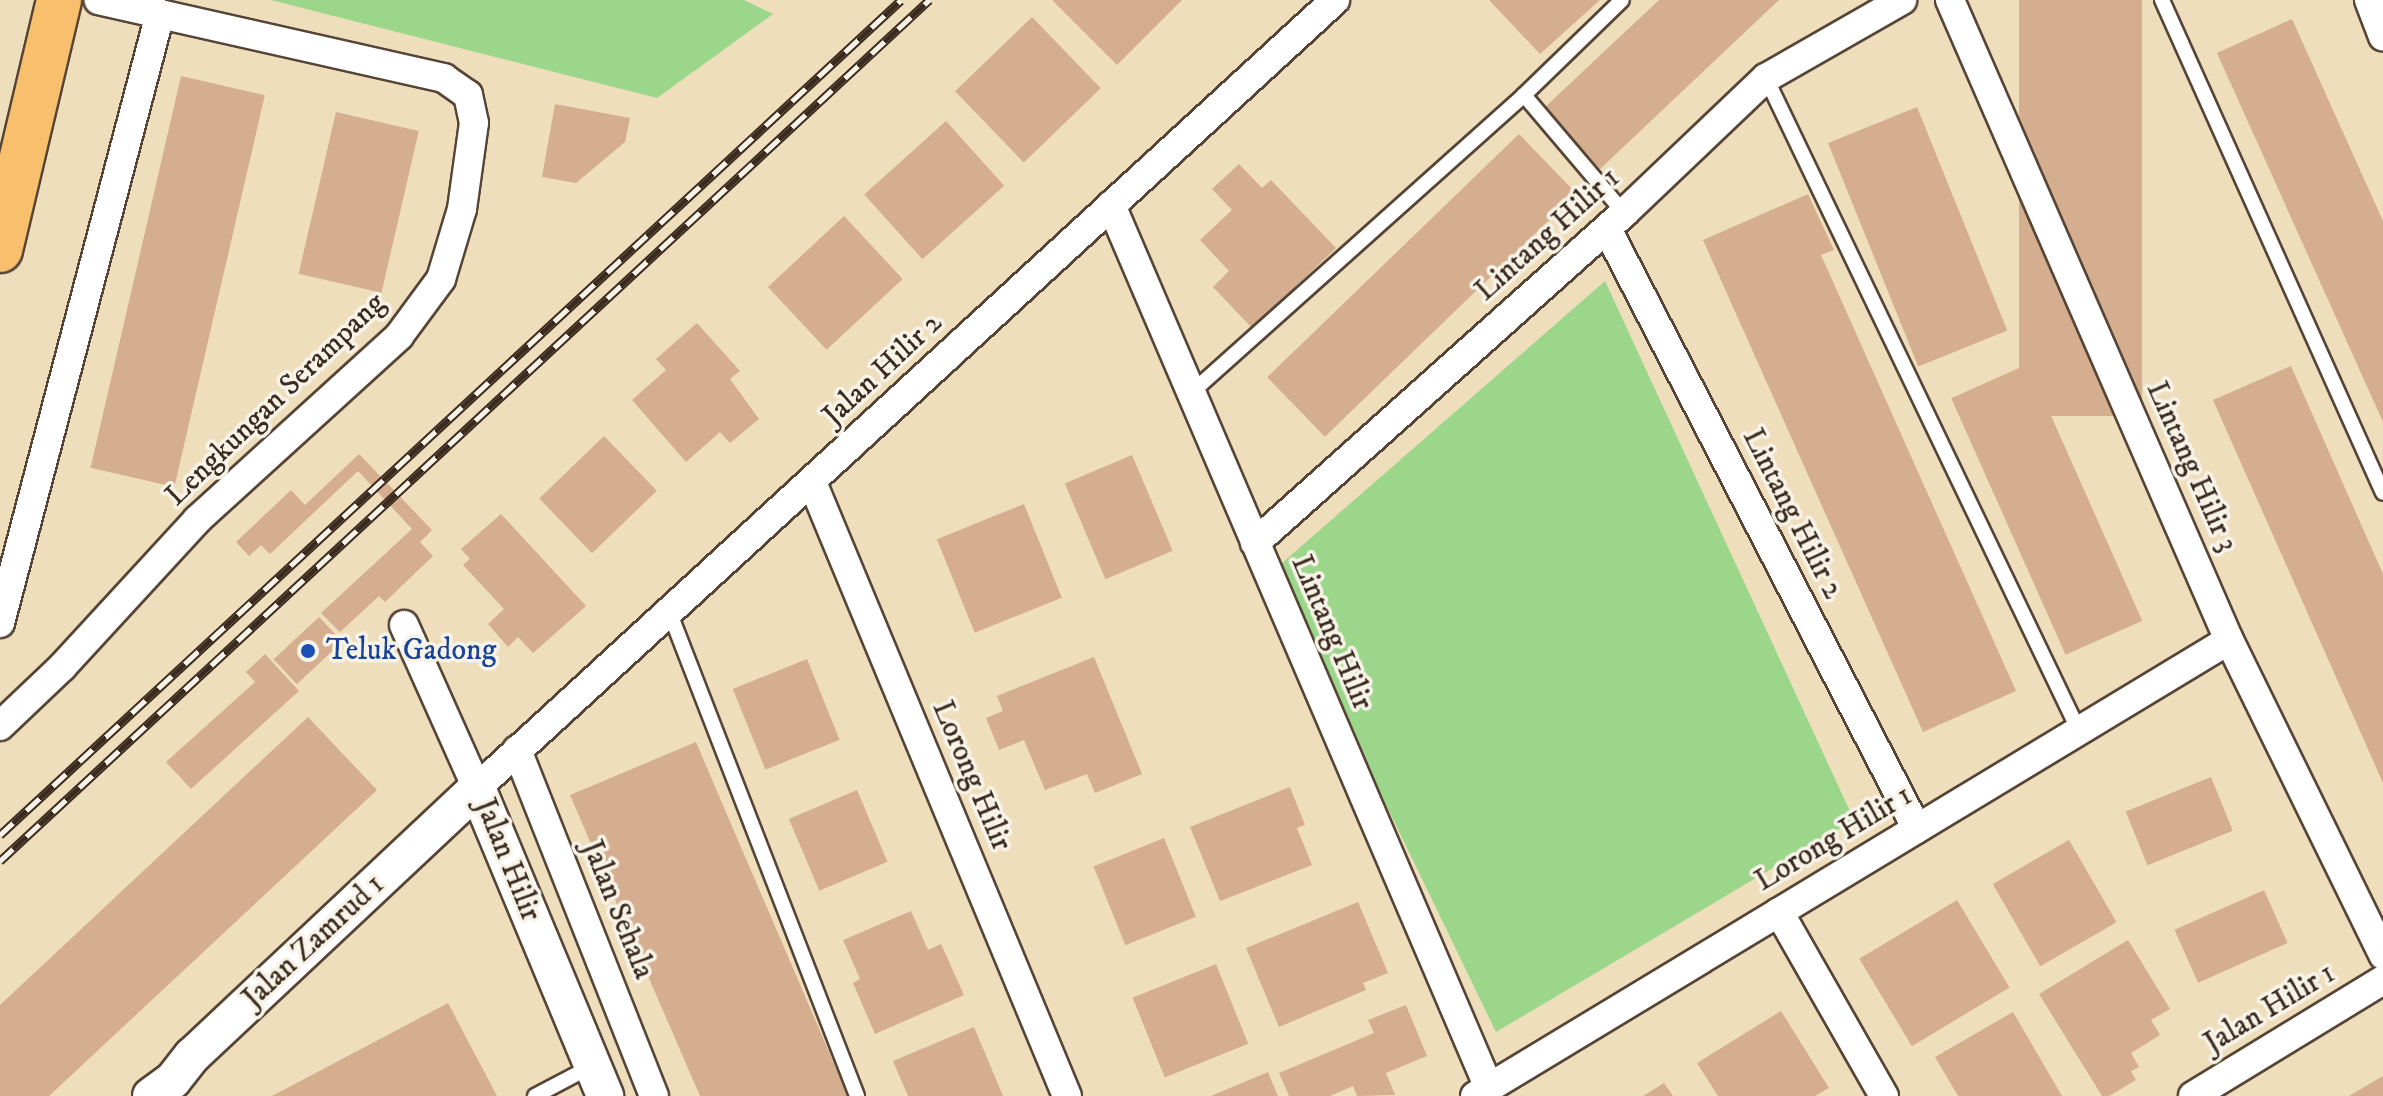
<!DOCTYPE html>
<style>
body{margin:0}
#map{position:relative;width:2383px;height:1096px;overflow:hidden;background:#efdebc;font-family:"IM FELL DW Pica",serif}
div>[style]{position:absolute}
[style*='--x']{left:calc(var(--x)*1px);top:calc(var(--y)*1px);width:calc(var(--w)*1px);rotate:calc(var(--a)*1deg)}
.green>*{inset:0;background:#9bd68a}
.building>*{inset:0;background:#d4ae8f;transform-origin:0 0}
.roads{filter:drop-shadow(2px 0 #564536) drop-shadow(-2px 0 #564536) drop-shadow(0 2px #564536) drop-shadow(0 -2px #564536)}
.service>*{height:14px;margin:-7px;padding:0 7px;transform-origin:7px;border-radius:7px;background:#fff}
.minor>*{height:28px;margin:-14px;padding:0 14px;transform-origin:14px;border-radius:14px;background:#fff}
.tertiary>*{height:36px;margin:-18px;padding:0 18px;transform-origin:18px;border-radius:18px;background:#fff}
.primary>*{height:44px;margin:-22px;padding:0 22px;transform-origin:22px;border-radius:22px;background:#f8bf6c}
.rail>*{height:9px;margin-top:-4.5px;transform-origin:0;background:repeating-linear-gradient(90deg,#f7f3e8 0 18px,#3b2a1e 0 36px);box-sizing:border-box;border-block:2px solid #3b2a1e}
.dots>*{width:22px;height:22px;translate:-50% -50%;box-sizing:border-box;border:4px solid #f7f3e8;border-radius:50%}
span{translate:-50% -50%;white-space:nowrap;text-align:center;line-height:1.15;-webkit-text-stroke:7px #f7f3e8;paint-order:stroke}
.street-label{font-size:30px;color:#3b2a1e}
.transit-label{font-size:30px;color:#164399}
.left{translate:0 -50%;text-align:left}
</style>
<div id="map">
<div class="green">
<div style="clip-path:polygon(271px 0,744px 0,773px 14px,657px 98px)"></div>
<div style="clip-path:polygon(1605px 281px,1854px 820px,1496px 1032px,1273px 571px)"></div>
</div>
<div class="building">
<div style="clip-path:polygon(1052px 0,1182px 0,1117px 65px)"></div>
<div style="clip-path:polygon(1489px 0,1600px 0,1540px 54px)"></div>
<div style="clip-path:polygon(1659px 0,1779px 0,1600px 169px,1543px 109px)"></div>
<div style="left:2019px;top:0;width:123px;height:416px"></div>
<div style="left:1032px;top:17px;width:99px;height:107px;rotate:46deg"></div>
<div style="clip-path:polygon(2292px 19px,2383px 221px,2383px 422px,2217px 53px)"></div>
<div style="left:181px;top:76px;width:86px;height:402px;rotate:13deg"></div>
<div style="clip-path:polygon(555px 104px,630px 118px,625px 142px,576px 183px,542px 177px)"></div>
<div style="left:1917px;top:107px;width:241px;height:96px;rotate:68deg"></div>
<div style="left:336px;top:112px;width:85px;height:166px;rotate:13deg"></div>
<div style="left:946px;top:121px;width:87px;height:110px;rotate:48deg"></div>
<div style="left:1519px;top:134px;width:83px;height:350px;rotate:46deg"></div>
<div style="clip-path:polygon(1239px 164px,1262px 188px,1271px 180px,1336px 248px,1252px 328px,1213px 287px,1229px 271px,1200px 240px,1232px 210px,1212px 189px)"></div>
<div style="clip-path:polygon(1808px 194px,1834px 250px,1821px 255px,2016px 691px,1923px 732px,1703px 240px)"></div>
<div style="left:844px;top:216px;width:86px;height:104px;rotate:47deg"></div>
<div style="clip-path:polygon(697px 323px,740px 371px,730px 379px,759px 419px,730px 443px,720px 432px,686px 462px,632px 400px,666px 370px,656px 359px)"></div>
<div style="left:2028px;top:364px;width:281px;height:84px;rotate:66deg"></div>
<div style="clip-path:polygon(2291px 366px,2383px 574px,2383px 783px,2213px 400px)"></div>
<div style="left:604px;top:436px;width:76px;height:90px;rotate:46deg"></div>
<div style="clip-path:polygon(359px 454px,432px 530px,420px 542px,433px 556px,385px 602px,379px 596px,340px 632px,321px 613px,412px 529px,358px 471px,270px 554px,261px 545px,249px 556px,236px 542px,291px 490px,305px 505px)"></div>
<div style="left:1132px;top:455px;width:104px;height:73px;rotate:67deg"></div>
<div style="left:1024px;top:504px;width:101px;height:94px;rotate:68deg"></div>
<div style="clip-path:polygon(501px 514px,586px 606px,533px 653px,518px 637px,508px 647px,488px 624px,504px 609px,463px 565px,470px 559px,461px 549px)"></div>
<div style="left:319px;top:617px;width:34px;height:62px;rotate:47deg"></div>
<div style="clip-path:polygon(265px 654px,299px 691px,191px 789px,166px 762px,255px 682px,246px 672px)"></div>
<div style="clip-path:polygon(1094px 657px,1142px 774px,1095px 793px,1087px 774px,1045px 790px,1024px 740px,999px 750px,986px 718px,1003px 711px,997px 696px)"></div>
<div style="left:807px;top:659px;width:87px;height:80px;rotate:68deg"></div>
<div style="clip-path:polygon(308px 717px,377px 790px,49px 1096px,0 1096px,0 1005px)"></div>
<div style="clip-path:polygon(696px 742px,728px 817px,848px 1096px,700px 1096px,635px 946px,570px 795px)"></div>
<div style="left:2211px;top:777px;width:58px;height:92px;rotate:68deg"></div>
<div style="clip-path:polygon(1290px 787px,1305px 825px,1297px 828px,1312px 865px,1220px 901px,1190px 827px)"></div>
<div style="left:857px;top:790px;width:78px;height:74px;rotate:67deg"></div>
<div style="left:1164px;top:838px;width:85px;height:76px;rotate:68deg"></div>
<div style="left:2069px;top:840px;width:95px;height:88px;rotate:60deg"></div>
<div style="left:2264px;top:890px;width:58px;height:98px;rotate:66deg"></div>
<div style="left:1957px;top:900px;width:102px;height:114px;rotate:59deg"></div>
<div style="clip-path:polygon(1358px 902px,1388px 973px,1363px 983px,1366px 990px,1279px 1027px,1246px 948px)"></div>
<div style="clip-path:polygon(911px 911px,928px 950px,941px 944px,964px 995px,875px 1034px,853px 983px,860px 979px,843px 940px)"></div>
<div style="clip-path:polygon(2128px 940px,2170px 1009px,2151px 1020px,2160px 1035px,2131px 1053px,2139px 1067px,2131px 1071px,2136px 1080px,2109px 1096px,2102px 1096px,2039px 994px)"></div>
<div style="left:1216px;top:964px;width:86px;height:90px;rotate:68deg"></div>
<div style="clip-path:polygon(448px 1003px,497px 1096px,272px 1096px,291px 1086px)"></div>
<div style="clip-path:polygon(1406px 1005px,1427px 1056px,1386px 1073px,1395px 1095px,1357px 1096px,1353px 1086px,1330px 1096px,1289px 1096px,1279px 1073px,1374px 1033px,1368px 1020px)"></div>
<div style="clip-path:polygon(1781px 1011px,1829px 1088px,1815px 1096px,1718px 1096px,1697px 1063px)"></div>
<div style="clip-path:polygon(2013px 1012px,2062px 1096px,1958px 1096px,1935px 1057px)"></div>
<div style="clip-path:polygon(974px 1027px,1003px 1096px,908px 1096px,893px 1061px)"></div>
<div style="clip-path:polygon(1268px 1072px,1278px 1096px,1211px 1096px)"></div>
<div style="clip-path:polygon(2383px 1076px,2383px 1096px,2349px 1096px)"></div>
<div style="clip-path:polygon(1664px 1083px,1673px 1096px,1643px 1096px)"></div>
</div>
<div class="roads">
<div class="service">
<div style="--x:2162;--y:0;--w:540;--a:65.85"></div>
<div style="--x:1766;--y:78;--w:724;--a:64.39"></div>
<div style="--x:1524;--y:95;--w:155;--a:49.7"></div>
<div style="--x:1191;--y:393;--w:447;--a:-41.8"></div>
<div style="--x:1524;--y:95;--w:136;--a:-44.1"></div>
<div style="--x:669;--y:611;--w:520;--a:68.81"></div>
<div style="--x:535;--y:1096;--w:64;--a:-27.8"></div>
</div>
<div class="minor">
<div style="--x:1950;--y:0;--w:698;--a:66.45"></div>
<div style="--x:2229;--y:640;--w:351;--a:63.9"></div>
<div style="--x:2369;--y:0;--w:39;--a:69"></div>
<div style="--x:1111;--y:205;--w:961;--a:66.82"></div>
<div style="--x:1607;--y:229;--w:675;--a:62.68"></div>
<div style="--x:812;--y:482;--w:665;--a:67.45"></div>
<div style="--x:1255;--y:543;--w:495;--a:-41.8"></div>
<div style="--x:1624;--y:213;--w:196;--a:-43.6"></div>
<div style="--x:1766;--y:78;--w:157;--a:-29.8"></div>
<div style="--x:0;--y:623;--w:630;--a:-75.28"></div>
<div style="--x:404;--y:625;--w:179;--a:65.9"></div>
<div style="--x:477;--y:788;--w:1165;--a:-42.56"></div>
<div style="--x:0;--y:726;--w:86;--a:-43.6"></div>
<div style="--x:62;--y:667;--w:200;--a:-47.4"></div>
<div style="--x:197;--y:520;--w:273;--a:-42.3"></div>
<div style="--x:399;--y:336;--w:71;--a:-53.6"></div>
<div style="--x:441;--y:279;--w:73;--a:-73.3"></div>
<div style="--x:462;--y:209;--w:87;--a:-82.1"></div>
<div style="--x:474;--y:123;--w:29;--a:-102"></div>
<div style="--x:468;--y:95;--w:29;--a:-145"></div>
<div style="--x:444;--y:78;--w:354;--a:-167.3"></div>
<div style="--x:517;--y:750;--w:372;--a:68.4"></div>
<div style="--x:1779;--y:912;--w:212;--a:60.3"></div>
<div style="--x:1475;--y:1096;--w:881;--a:-31.16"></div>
<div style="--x:2193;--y:1096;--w:223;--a:-31.4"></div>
</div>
<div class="tertiary">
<div style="--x:151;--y:1096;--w:27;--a:-36"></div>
<div style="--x:173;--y:1080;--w:31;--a:-52"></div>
<div style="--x:192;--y:1056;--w:391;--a:-43.2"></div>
<div style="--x:477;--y:788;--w:334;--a:67.4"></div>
</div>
<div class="primary">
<div style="--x:0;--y:250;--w:257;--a:-76.7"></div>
</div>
</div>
<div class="rail">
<div style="--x:0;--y:835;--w:1228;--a:-42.82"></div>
<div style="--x:0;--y:861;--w:1267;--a:-42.82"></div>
</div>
<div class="dots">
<div style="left:308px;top:651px;background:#1a4fb4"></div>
</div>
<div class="street-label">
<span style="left:1548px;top:235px;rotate:-42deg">Lintang Hilir 1</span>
<span style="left:883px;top:370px;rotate:-43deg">Jalan Hilir 2</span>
<span style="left:276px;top:400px;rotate:-44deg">Lengkungan Serampang</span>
<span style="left:2191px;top:467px;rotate:66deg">Lintang Hilir 3</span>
<span style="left:1792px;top:514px;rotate:63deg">Lintang Hilir 2</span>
<span style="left:1331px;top:633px;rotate:67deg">Lintang Hilir</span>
<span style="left:971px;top:776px;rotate:67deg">Lorong Hilir</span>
<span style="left:1834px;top:839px;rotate:-31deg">Lorong Hilir 1</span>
<span style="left:507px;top:860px;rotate:68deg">Jalan Hilir</span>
<span style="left:617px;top:910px;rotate:68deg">Jalan Sehala</span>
<span style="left:314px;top:942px;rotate:-43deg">Jalan Zamrud 1</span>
<span style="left:2270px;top:1009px;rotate:-31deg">Jalan Hilir 1</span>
</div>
<div class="transit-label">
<span class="left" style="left:326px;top:651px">Teluk Gadong</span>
</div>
</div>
